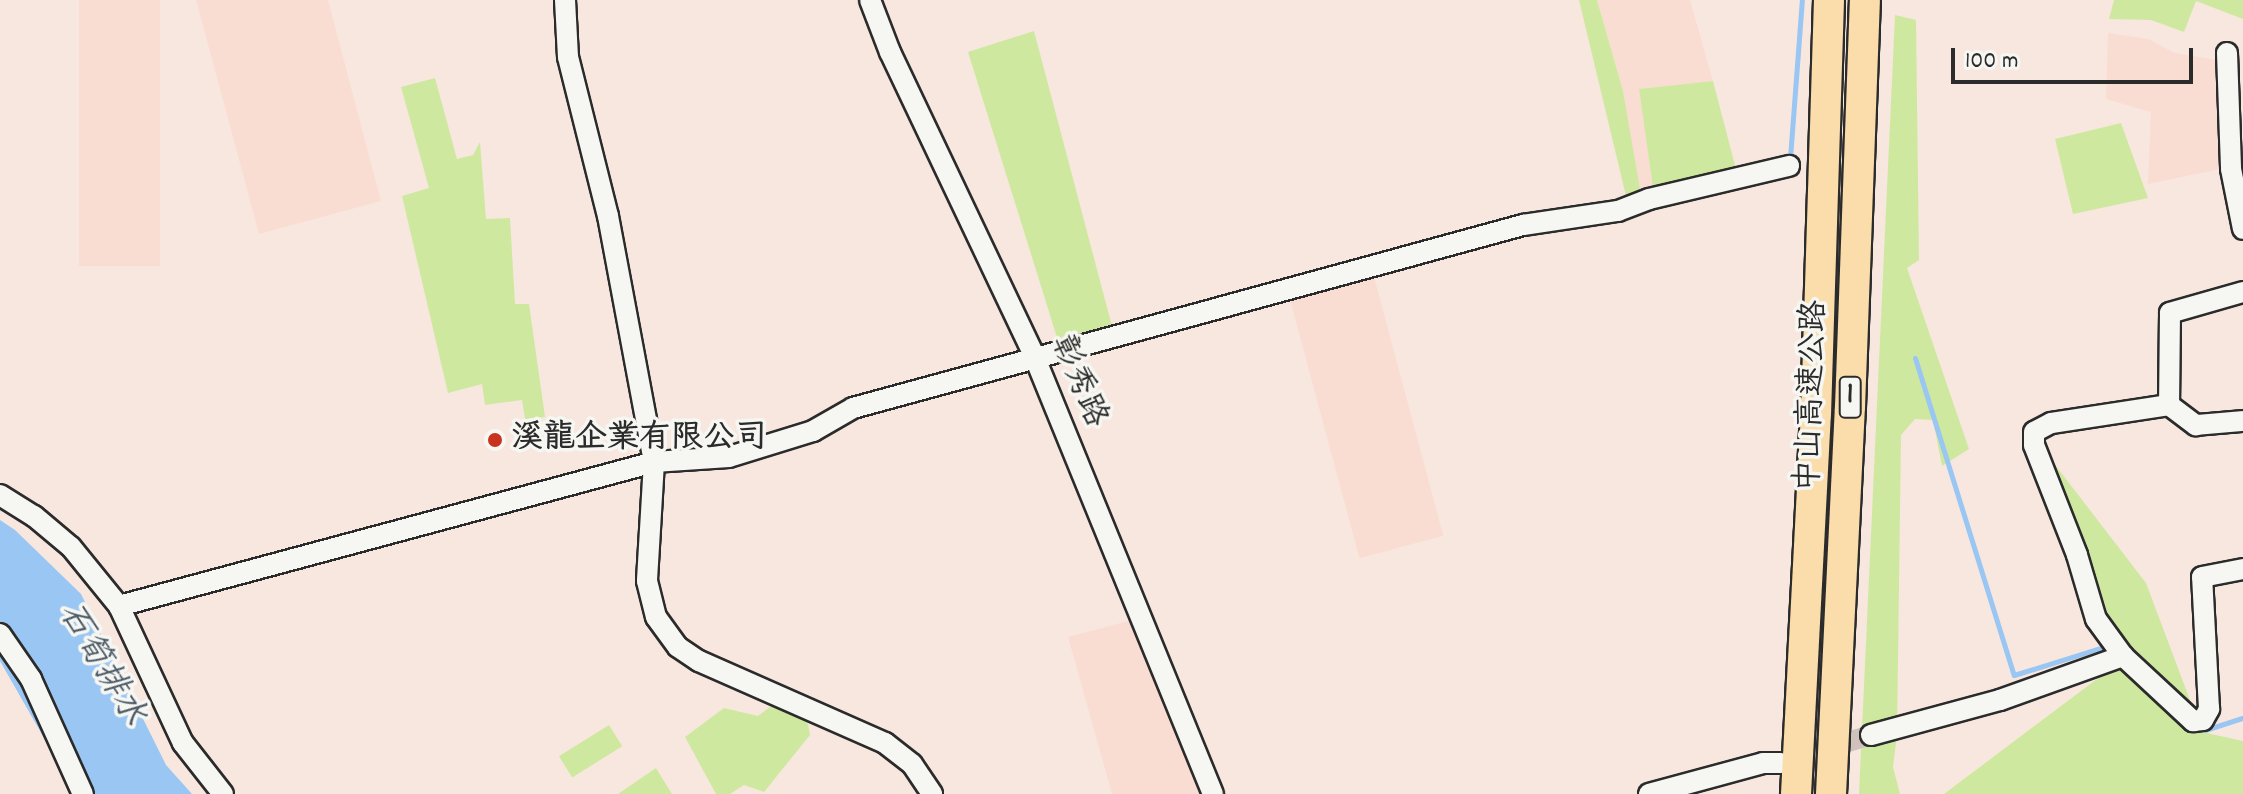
<!DOCTYPE html>
<meta charset="utf-8">
<style>
body{margin:0}
#map{position:relative;width:2243px;height:794px;overflow:hidden;background:#f8e7df;font-family:Dekko,"LXGW WenKai TC",sans-serif}
div>[style]{position:absolute}
[style*='--x']{left:calc(var(--x)*1px);top:calc(var(--y)*1px);width:calc(var(--w)*1px);rotate:calc(var(--a)*1deg)}
.built>*{inset:0;background:#faddd2;transform-origin:0 0}
.green>*{inset:0;background:#cee99f;transform-origin:0 0}
.water>*{inset:0;background:#99c6f3}
.stream>*{height:5px;margin:-2.5px;padding:0 2.5px;transform-origin:2.5px;border-radius:2.5px;background:#99c6f3}
.minor-tunnel>*{height:20px;margin-top:-10px;transform-origin:0;background:repeating-linear-gradient(90deg,#cfc1bb 0 20px,transparent 0 30px)}
.roads{filter:drop-shadow(2px 0 #2b2b2b) drop-shadow(-2px 0 #2b2b2b) drop-shadow(0 2px #2b2b2b) drop-shadow(0 -2px #2b2b2b)}
.minor>*{height:20px;margin:-10px;padding:0 10px;transform-origin:10px;border-radius:10px;background:#f6f6f2}
.highway>*{height:30px;margin:-15px;padding:0 15px;transform-origin:15px;border-radius:15px;background:#faddab}
.dots>*{width:22px;height:22px;translate:-50% -50%;box-sizing:border-box;border:4px solid #f6f6f2;border-radius:50%}
span{translate:-50% -50%;white-space:nowrap;text-align:center;line-height:1.15;-webkit-text-stroke:7px #f6f6f2;paint-order:stroke}
.shield-label span{padding:2px 6px;background:#f6f6f2;border:2px solid;border-radius:6px;-webkit-text-stroke-width:0}
.shield-label{font-size:30px;color:#2b2b2b;font-weight:700}
.street-label{font-size:32px;color:#2b2b2b}
.poi-label{font-size:32px;color:#2b2b2b;font-weight:700}
.left{translate:0 -50%;text-align:left}
.water-label{font-size:34px;color:#4c5a67;font-style:italic}
.scale{position:absolute;left:1951px;top:48px;width:242px;height:36px;box-sizing:border-box;border:4px solid #2b2b2b;border-top:0;padding-left:10px;font-size:24px;line-height:28px;white-space:nowrap;color:#2b2b2b;-webkit-text-stroke:6px #f6f6f2;paint-order:stroke}
</style>
<div id="map">
<div class="built">
<div style="left:79px;top:0;width:81px;height:266px"></div>
<div style="clip-path:polygon(196px 0,328px 0,381px 201px,259px 234px)"></div>
<div style="clip-path:polygon(1597px 0,1690px 0,1713px 81px,1639px 89px,1653px 188px,1638px 189px,1623px 91px)"></div>
<div style="clip-path:polygon(2108px 33px,2148px 39px,2175px 53px,2230px 62px,2235px 166px,2148px 184px,2151px 112px,2106px 99px)"></div>
<div style="left:1373px;top:273px;width:272px;height:87px;rotate:75deg"></div>
<div style="clip-path:polygon(1132px 620px,1201px 794px,1112px 794px,1068px 637px)"></div>
</div>
<div class="green">
<div style="clip-path:polygon(1579px 0,1597px 0,1623px 91px,1641px 195px,1626px 196px)"></div>
<div style="clip-path:polygon(2114px 0,2243px 0,2243px 19px,2196px 1px,2184px 32px,2151px 20px,2109px 19px)"></div>
<div style="clip-path:polygon(1895px 15px,1916px 20px,1919px 260px,1907px 268px,1969px 449px,1942px 466px,1933px 420px,1915px 419px,1901px 435px,1897px 735px,1893px 767px,1900px 794px,1859px 794px)"></div>
<div style="clip-path:polygon(1034px 31px,1113px 330px,1059px 344px,968px 52px)"></div>
<div style="clip-path:polygon(435px 78px,457px 159px,473px 155px,480px 142px,486px 219px,510px 218px,515px 304px,529px 304px,545px 417px,525px 419px,522px 400px,485px 405px,482px 384px,448px 393px,402px 196px,429px 188px,401px 87px)"></div>
<div style="clip-path:polygon(1713px 81px,1736px 169px,1653px 188px,1639px 89px)"></div>
<div style="clip-path:polygon(2121px 123px,2148px 198px,2073px 214px,2055px 139px)"></div>
<div style="clip-path:polygon(2046px 453px,2146px 583px,2196px 716px,2115px 646px)"></div>
<div style="clip-path:polygon(2117px 664px,2202px 732px,2243px 741px,2243px 794px,1944px 794px)"></div>
<div style="clip-path:polygon(771px 706px,801px 716px,808px 724px,810px 735px,764px 792px,744px 785px,730px 794px,716px 794px,685px 737px,724px 708px,758px 716px)"></div>
<div style="left:609px;top:725px;width:25px;height:59px;rotate:58deg"></div>
<div style="clip-path:polygon(656px 768px,672px 794px,618px 794px)"></div>
</div>
<div class="water">
<div style="clip-path:polygon(0 520px,15px 530px,81px 594px,166px 765px,192px 794px,76px 794px,0 661px)"></div>
</div>
<div class="stream">
<div style="--x:1790;--y:158;--w:158;--a:-85.7"></div>
<div style="--x:1915;--y:358;--w:332;--a:72.7"></div>
<div style="--x:2014;--y:675;--w:101;--a:-17.4"></div>
<div style="--x:2200;--y:726;--w:6;--a:39"></div>
<div style="--x:2205;--y:730;--w:40;--a:-18"></div>
</div>
<div class="minor-tunnel">
<div style="--x:1789;--y:760;--w:86;--a:-17"></div>
</div>
<div class="roads">
<div class="minor">
<div style="--x:565;--y:0;--w:57;--a:87"></div>
<div style="--x:568;--y:57;--w:164;--a:75.9"></div>
<div style="--x:608;--y:216;--w:250;--a:79.4"></div>
<div style="--x:654;--y:462;--w:119;--a:93.4"></div>
<div style="--x:647;--y:581;--w:37;--a:76"></div>
<div style="--x:656;--y:617;--w:37;--a:54"></div>
<div style="--x:678;--y:647;--w:25;--a:34"></div>
<div style="--x:699;--y:661;--w:203;--a:23.8"></div>
<div style="--x:885;--y:743;--w:34;--a:38"></div>
<div style="--x:912;--y:764;--w:36;--a:56"></div>
<div style="--x:870;--y:0;--w:56;--a:69"></div>
<div style="--x:890;--y:52;--w:339;--a:64.6"></div>
<div style="--x:1035;--y:358;--w:471;--a:67.8"></div>
<div style="--x:2227;--y:53;--w:116;--a:88"></div>
<div style="--x:2231;--y:169;--w:61;--a:78.7"></div>
<div style="--x:2243;--y:292;--w:76;--a:164"></div>
<div style="--x:2170;--y:313;--w:92;--a:90.6"></div>
<div style="--x:2169;--y:405;--w:119;--a:171.3"></div>
<div style="--x:2051;--y:423;--w:19;--a:152"></div>
<div style="--x:2034;--y:432;--w:13;--a:90"></div>
<div style="--x:2034;--y:445;--w:118;--a:68.6"></div>
<div style="--x:2077;--y:555;--w:67;--a:73.5"></div>
<div style="--x:2096;--y:619;--w:46;--a:53.9"></div>
<div style="--x:2123;--y:656;--w:96;--a:42.9"></div>
<div style="--x:2193;--y:721;--w:10;--a:-6"></div>
<div style="--x:2203;--y:720;--w:13;--a:-61"></div>
<div style="--x:2209;--y:709;--w:132;--a:-93"></div>
<div style="--x:2202;--y:577;--w:42;--a:-11"></div>
<div style="--x:2169;--y:405;--w:34;--a:37"></div>
<div style="--x:2196;--y:425;--w:47;--a:-4.9"></div>
<div style="--x:0;--y:495;--w:40;--a:32"></div>
<div style="--x:34;--y:516;--w:48;--a:40"></div>
<div style="--x:71;--y:547;--w:76;--a:50.9"></div>
<div style="--x:119;--y:606;--w:151;--a:65"></div>
<div style="--x:183;--y:743;--w:65;--a:51.9"></div>
<div style="--x:119;--y:606;--w:554;--a:-15.06"></div>
<div style="--x:654;--y:462;--w:75;--a:-3.8"></div>
<div style="--x:729;--y:457;--w:88;--a:-17.2"></div>
<div style="--x:813;--y:431;--w:46;--a:-29.9"></div>
<div style="--x:853;--y:408;--w:695;--a:-15.28"></div>
<div style="--x:1523;--y:225;--w:96;--a:-8.4"></div>
<div style="--x:1618;--y:211;--w:33;--a:-21"></div>
<div style="--x:1649;--y:199;--w:144;--a:-13.3"></div>
<div style="--x:0;--y:634;--w:55;--a:55.4"></div>
<div style="--x:31;--y:679;--w:126;--a:65.7"></div>
<div style="--x:1871;--y:735;--w:134;--a:-15.2"></div>
<div style="--x:2000;--y:700;--w:131;--a:-19.7"></div>
<div style="--x:1649;--y:794;--w:118;--a:-15.2"></div>
<div style="--x:1763;--y:763;--w:18;--a:0"></div>
</div>
<div class="highway">
<div style="--x:1796;--y:794;--w:381;--a:-87"></div>
<div style="--x:1816;--y:414;--w:414;--a:-88.2"></div>
<div style="--x:1831;--y:794;--w:387;--a:-87.2"></div>
<div style="--x:1850;--y:407;--w:407;--a:-87.9"></div>
</div>
</div>
<div class="dots">
<div style="left:495px;top:440px;background:#c8321e"></div>
</div>
<div class="shield-label">
<span style="left:1850px;top:397px">1</span>
</div>
<div class="street-label">
<span style="left:1077px;top:382px;rotate:67deg">彰秀路</span>
<span style="left:1814px;top:396px;rotate:-88deg">中山高速公路</span>
</div>
<div class="poi-label">
<span class="left" style="left:511px;top:440px">溪龍企業有限公司</span>
</div>
<div class="water-label">
<span style="left:100px;top:665px;rotate:59deg">石筍排水</span>
</div>
<div class="scale">100 m</div>
</div>
